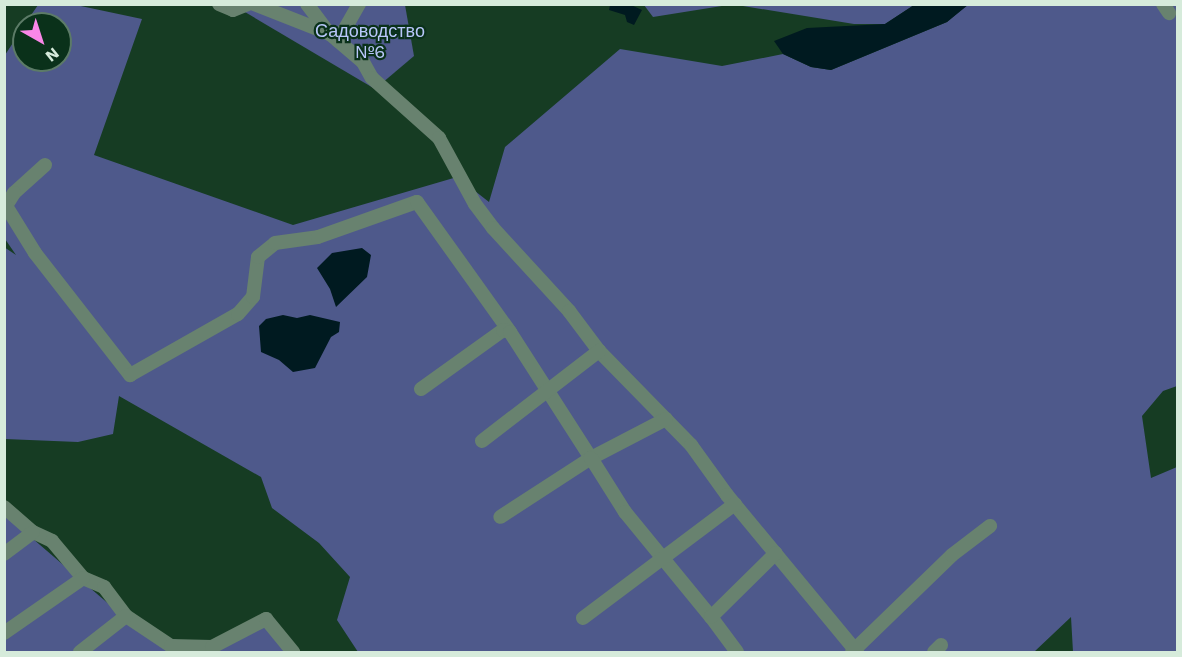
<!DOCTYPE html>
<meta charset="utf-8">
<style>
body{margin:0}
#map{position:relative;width:1182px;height:657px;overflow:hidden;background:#163c23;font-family:"Work Sans",sans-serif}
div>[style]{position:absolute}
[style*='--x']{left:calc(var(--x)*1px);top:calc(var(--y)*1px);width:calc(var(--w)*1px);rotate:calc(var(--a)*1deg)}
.green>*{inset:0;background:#4e598b}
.water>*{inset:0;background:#001a20}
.minor>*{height:14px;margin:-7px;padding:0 7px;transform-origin:7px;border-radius:7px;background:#68826f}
span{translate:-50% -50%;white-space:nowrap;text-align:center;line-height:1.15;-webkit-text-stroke:4.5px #0a311a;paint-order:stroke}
.park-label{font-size:18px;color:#b9c7fa}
.frame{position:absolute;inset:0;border:6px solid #d6ebdb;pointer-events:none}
.north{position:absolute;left:12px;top:12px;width:60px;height:60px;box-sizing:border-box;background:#0a311a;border:2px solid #5c7b67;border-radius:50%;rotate:141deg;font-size:16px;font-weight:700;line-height:24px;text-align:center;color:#d6ebdb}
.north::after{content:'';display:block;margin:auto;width:21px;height:27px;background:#fa87e8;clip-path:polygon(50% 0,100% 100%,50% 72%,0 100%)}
</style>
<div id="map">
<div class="green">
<div style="clip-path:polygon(38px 5px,76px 5px,142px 19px,94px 155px,293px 225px,457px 177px,489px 202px,505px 147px,620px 49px,722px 66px,783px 54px,811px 67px,831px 70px,947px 22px,967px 5px,1177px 5px,1177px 386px,1163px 391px,1142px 416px,1151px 478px,1177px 467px,1177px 652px,1073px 652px,1071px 617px,1034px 652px,358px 652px,337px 620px,350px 577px,319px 543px,272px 508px,261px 477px,119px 396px,113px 434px,78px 442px,5px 439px,4px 247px,16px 255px,5px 239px,5px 55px,24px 26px,24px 60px,60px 60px,60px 24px,25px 24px)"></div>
<div style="clip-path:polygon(233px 5px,405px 5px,414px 56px,375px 89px)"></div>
<div style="clip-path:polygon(644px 5px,728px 5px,653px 17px)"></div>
<div style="clip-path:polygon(737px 5px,914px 5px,885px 24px,854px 24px)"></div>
<div style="clip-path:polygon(4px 514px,146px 636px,210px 644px,262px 617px,297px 652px,5px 652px)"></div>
</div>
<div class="water">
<div style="clip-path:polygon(629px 4px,642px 10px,634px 25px,627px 22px,625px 15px,609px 10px,610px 5px)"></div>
<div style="clip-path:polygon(914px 5px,968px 5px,947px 22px,831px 70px,811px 67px,783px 54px,774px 41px,807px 28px,885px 24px)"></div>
<div style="clip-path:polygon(362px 248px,371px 255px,367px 277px,336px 307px,330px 289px,317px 268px,332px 253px)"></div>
<div style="clip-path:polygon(283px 315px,297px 318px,310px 315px,340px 322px,339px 332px,331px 337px,315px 368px,293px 372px,279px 360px,261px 352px,259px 326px,266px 319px)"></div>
</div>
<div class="minor">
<div style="--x:219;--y:4;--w:15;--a:23"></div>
<div style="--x:233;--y:10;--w:16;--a:-22"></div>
<div style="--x:254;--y:4;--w:82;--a:21.5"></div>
<div style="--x:307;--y:4;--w:38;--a:53"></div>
<div style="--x:330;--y:34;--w:43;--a:40.3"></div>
<div style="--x:363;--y:62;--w:18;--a:61"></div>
<div style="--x:372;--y:78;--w:90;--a:41.8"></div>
<div style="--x:439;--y:138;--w:75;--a:61.4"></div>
<div style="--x:475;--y:204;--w:30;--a:53"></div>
<div style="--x:493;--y:228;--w:113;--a:47.5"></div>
<div style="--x:569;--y:311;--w:50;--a:53.1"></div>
<div style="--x:599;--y:351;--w:132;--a:45.6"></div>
<div style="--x:691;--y:445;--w:62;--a:54.2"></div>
<div style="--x:727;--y:495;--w:204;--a:50.4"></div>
<div style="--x:1163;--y:4;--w:11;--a:56"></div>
<div style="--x:338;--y:41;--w:43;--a:-60.4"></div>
<div style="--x:45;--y:165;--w:42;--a:137.9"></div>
<div style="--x:14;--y:193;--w:15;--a:122"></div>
<div style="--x:6;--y:206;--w:55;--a:58.3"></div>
<div style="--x:35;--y:253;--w:155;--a:52.1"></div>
<div style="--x:130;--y:375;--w:124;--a:-29.5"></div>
<div style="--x:238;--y:314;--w:23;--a:-49"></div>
<div style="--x:253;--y:297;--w:40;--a:-82.9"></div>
<div style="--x:258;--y:257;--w:22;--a:-39"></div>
<div style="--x:275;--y:243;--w:43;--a:-7.9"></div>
<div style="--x:318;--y:237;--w:105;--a:-19.5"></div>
<div style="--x:417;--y:202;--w:160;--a:54.4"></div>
<div style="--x:421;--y:389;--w:101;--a:-35.7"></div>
<div style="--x:503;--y:330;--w:7;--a:16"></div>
<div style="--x:510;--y:332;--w:150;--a:57.3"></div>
<div style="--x:591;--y:458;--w:108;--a:147"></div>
<div style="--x:666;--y:419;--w:85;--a:152.5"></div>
<div style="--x:591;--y:458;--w:64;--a:57.8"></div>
<div style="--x:625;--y:512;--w:136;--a:50.7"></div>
<div style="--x:482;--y:441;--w:148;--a:-37.6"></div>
<div style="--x:4;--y:507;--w:38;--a:41"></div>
<div style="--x:33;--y:532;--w:21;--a:25"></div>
<div style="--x:52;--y:541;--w:48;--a:50"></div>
<div style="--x:83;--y:578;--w:23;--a:23"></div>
<div style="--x:104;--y:587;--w:36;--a:53"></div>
<div style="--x:126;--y:616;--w:54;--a:33.7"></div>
<div style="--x:171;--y:646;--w:41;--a:1.4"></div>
<div style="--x:212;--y:647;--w:61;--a:-27.4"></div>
<div style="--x:266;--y:619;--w:43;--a:50.7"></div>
<div style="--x:4;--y:554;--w:36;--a:-37"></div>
<div style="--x:583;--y:618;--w:190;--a:-36.9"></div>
<div style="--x:4;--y:633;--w:96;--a:-34.8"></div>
<div style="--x:80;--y:652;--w:58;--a:-38"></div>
<div style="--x:737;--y:652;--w:44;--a:-126.6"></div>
<div style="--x:711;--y:617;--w:91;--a:-44.6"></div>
<div style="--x:852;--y:652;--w:139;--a:-44.1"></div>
<div style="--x:952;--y:555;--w:48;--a:-37.3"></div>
<div style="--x:934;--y:652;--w:10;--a:-45"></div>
</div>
<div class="park-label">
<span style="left:370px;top:42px">Садоводство<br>№6</span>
</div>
<div class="frame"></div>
<div class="north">N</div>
</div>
